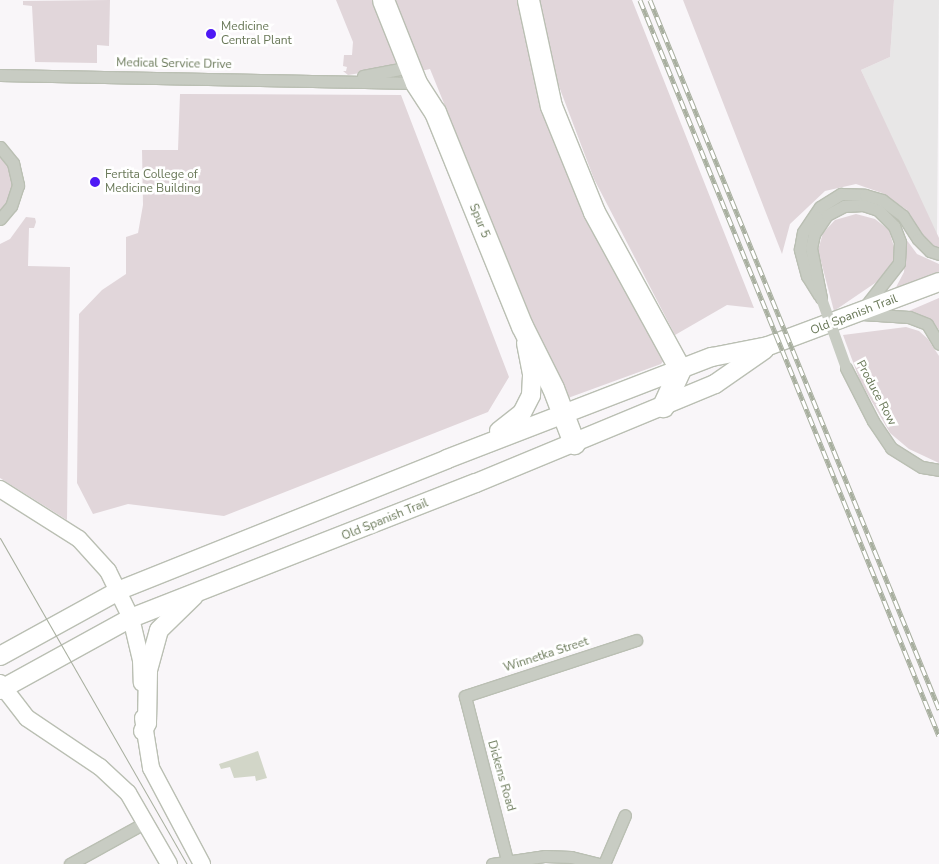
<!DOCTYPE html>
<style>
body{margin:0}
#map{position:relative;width:939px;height:864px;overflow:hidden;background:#f9f6f9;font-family:"Nunito Sans",sans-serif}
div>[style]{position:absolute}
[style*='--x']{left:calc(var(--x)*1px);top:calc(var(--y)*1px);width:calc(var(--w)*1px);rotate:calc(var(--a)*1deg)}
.built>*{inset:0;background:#e8e7e7}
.green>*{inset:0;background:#e1d6da}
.water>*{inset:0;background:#d2d6c8}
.roads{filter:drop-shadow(1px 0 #babfb3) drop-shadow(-1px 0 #babfb3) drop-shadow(0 1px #babfb3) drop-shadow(0 -1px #babfb3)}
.street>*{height:11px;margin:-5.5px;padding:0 5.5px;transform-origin:5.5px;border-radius:5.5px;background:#c8ccc3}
.secondary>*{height:16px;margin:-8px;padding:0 8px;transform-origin:8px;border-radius:8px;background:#fff}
.primary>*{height:18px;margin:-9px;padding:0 9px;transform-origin:9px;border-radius:9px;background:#fff}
.highway>*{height:21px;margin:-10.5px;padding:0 10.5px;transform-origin:10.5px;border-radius:10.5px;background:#fff}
.tram>*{height:1px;margin:-0.5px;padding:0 0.5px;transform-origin:0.5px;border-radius:0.5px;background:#a8af9f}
.rail>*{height:5px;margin-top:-2.5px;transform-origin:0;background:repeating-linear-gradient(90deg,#fff 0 9px,#a8af9f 0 18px);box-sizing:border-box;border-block:1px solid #a8af9f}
.street-bridge>*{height:11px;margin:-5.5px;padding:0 5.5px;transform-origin:5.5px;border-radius:5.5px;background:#c8ccc3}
.dots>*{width:14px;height:14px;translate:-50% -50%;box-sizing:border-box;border:2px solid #fff;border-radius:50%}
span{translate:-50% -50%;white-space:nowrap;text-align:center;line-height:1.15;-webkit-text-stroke:5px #fff;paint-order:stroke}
.poi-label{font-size:12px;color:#697858}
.left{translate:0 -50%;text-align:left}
.street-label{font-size:12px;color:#697858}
</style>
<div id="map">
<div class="built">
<div style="clip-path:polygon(894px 0,939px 0,937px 238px,861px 70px,890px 57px)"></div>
</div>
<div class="green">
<div style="clip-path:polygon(110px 0,109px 46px,97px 45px,97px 63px,35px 62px,32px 6px,23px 5px,23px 1px)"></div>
<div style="clip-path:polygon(336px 0,374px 0,396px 62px,391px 68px,348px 75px,343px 71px,346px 71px,347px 67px,343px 66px,344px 55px,352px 55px,353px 42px)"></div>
<div style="clip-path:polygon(392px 0,518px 0,537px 82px,664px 360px,661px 364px,568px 398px,563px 396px,430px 69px,421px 71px)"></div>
<div style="clip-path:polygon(533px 0,632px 0,754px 308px,727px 305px,675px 335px,594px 179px,546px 52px)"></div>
<div style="clip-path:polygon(683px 0,894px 0,890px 57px,861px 70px,939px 238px,939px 252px,917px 235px,907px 210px,882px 193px,856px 184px,825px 191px,790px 224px,782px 254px)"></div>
<div style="clip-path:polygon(180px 94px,401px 95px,509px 377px,488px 412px,224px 516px,128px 504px,93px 514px,77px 483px,79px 314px,102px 290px,126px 274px,126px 237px,138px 233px,143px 205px,142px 150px,178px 150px)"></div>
<div style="clip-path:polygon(0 153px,11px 171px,13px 184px,10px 198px,0 213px)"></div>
<div style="clip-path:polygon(856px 214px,875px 219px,889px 230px,894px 247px,893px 264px,881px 279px,834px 311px,818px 250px,823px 233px,835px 220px)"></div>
<div style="clip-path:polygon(26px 217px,35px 218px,36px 222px,34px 228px,29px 228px,28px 266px,70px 267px,67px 520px,0 478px,0 244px,10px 239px)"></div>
<div style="clip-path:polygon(906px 239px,917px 254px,939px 264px,939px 274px,894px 291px,904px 272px)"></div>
<div style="clip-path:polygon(939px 298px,939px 330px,934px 323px,920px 316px,904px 313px)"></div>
<div style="clip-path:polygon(906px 327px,919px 331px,928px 339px,939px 356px,939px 463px,909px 449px,890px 433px,860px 381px,843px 335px)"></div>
</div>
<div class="water">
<div style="clip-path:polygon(258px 751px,267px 778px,256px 781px,255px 776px,234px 778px,230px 767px,221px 769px,219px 764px)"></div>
</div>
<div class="roads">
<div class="street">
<div style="--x:0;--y:75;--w:416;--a:1.1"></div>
<div style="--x:363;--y:76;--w:48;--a:-10.8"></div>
<div style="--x:0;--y:147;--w:21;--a:51"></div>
<div style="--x:13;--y:163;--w:23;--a:77"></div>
<div style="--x:18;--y:185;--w:22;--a:108"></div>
<div style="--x:11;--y:206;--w:17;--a:130"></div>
<div style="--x:819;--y:295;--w:22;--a:-122"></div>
<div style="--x:807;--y:276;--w:28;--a:-105"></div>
<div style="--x:800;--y:249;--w:17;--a:-80"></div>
<div style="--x:803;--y:232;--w:30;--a:-56"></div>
<div style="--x:820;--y:207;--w:25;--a:-32"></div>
<div style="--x:841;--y:194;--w:24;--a:2"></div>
<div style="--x:865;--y:195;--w:18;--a:16"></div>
<div style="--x:882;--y:200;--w:26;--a:37"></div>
<div style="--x:903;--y:216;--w:27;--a:57"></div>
<div style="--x:918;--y:239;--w:17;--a:45"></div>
<div style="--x:930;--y:251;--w:9;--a:18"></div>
<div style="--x:821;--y:298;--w:51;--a:-101.3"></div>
<div style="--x:811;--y:248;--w:14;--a:-78"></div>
<div style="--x:814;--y:234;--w:23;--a:-56"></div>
<div style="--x:827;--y:215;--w:19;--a:-28"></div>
<div style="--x:844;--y:206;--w:19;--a:-3"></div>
<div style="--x:863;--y:205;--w:16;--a:18"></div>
<div style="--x:878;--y:210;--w:23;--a:45"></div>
<div style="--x:894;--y:226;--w:17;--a:69"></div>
<div style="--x:900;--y:242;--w:21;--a:93"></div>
<div style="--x:899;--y:263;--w:57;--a:127.9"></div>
<div style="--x:862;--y:314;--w:47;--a:3.7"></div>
<div style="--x:909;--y:317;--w:19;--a:21"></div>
<div style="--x:927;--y:324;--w:23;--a:59"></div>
<div style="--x:846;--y:368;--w:59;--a:63"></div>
<div style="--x:873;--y:421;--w:32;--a:56"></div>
<div style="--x:891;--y:448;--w:36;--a:32"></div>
<div style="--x:922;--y:467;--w:17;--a:10"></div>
<div style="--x:70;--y:864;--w:87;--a:-28.9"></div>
<div style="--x:492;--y:864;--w:54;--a:-8.6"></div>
<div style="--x:545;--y:856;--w:26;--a:2"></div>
<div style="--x:571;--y:857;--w:29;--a:14"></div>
<div style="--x:508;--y:864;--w:173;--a:-104.4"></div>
<div style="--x:465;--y:696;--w:180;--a:-18.1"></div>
<div style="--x:604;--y:864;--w:53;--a:-66.8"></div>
</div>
<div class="secondary">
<div style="--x:0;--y:489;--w:93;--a:32.3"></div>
<div style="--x:79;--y:539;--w:43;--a:47.8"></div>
<div style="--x:108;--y:571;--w:52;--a:63.9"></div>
<div style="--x:131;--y:618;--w:43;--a:76.6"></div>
<div style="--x:141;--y:660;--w:23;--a:88"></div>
<div style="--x:0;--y:683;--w:44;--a:52.4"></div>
<div style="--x:27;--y:718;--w:88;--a:33.9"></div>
<div style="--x:100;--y:767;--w:38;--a:43"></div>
<div style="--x:128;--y:793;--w:82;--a:60"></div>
<div style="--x:143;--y:718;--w:51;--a:80.9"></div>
<div style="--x:151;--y:768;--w:109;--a:62"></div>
</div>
<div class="primary">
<div style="--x:499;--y:431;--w:29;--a:-38"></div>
<div style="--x:522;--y:413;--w:20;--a:-63"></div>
<div style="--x:531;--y:395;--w:21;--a:-87"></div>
<div style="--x:532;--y:374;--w:31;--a:-101"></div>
<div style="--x:0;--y:656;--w:137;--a:-28.8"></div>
<div style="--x:120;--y:590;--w:352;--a:-21.8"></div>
<div style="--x:447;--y:459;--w:284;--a:-21.1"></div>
<div style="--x:712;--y:357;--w:57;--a:-11.1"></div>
<div style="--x:768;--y:346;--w:183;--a:-20.5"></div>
<div style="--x:0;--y:690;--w:149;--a:-28.8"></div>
<div style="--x:131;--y:618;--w:370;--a:-21.4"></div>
<div style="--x:476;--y:483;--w:259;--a:-22.5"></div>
<div style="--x:715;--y:384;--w:60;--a:-34.8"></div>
<div style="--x:143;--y:731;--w:9;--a:-63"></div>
<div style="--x:147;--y:723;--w:53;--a:-88.9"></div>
<div style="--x:148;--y:670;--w:41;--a:-74.6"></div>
<div style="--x:159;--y:630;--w:49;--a:-44.2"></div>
</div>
<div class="highway">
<div style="--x:383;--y:0;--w:89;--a:68.3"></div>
<div style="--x:416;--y:83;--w:35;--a:57"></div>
<div style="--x:435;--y:112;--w:231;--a:67.9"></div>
<div style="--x:522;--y:326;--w:69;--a:63.4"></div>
<div style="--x:553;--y:388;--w:59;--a:69.1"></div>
<div style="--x:528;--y:0;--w:108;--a:77.8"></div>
<div style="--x:551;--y:106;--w:114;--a:67.9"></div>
<div style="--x:594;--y:212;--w:179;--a:61.3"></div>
<div style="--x:680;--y:369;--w:41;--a:114.7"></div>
</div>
</div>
<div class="tram">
<div style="--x:0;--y:538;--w:376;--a:60.2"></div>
</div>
<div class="rail">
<div style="--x:640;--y:0;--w:794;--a:67.89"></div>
<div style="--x:650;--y:0;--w:766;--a:67.82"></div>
</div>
<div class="street-bridge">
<div style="--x:821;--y:298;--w:74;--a:70.3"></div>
</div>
<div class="dots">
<div style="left:211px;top:34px;background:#4e19f5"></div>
<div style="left:95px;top:182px;background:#4e19f5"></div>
</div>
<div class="poi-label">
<span class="left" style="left:221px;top:34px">Medicine<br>Central Plant</span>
<span class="left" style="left:105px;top:182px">Fertita College of<br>Medicine Building</span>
</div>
<div class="street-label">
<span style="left:174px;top:64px;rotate:1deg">Medical Service Drive</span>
<span style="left:479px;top:221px;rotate:68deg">Spur 5</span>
<span style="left:854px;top:315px;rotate:-21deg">Old Spanish Trail</span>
<span style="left:876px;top:393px;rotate:62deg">Produce Row</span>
<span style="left:385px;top:520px;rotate:-22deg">Old Spanish Trail</span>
<span style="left:546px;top:655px;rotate:-18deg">Winnetka Street</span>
<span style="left:501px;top:776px;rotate:74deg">Dickens Road</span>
</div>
</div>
